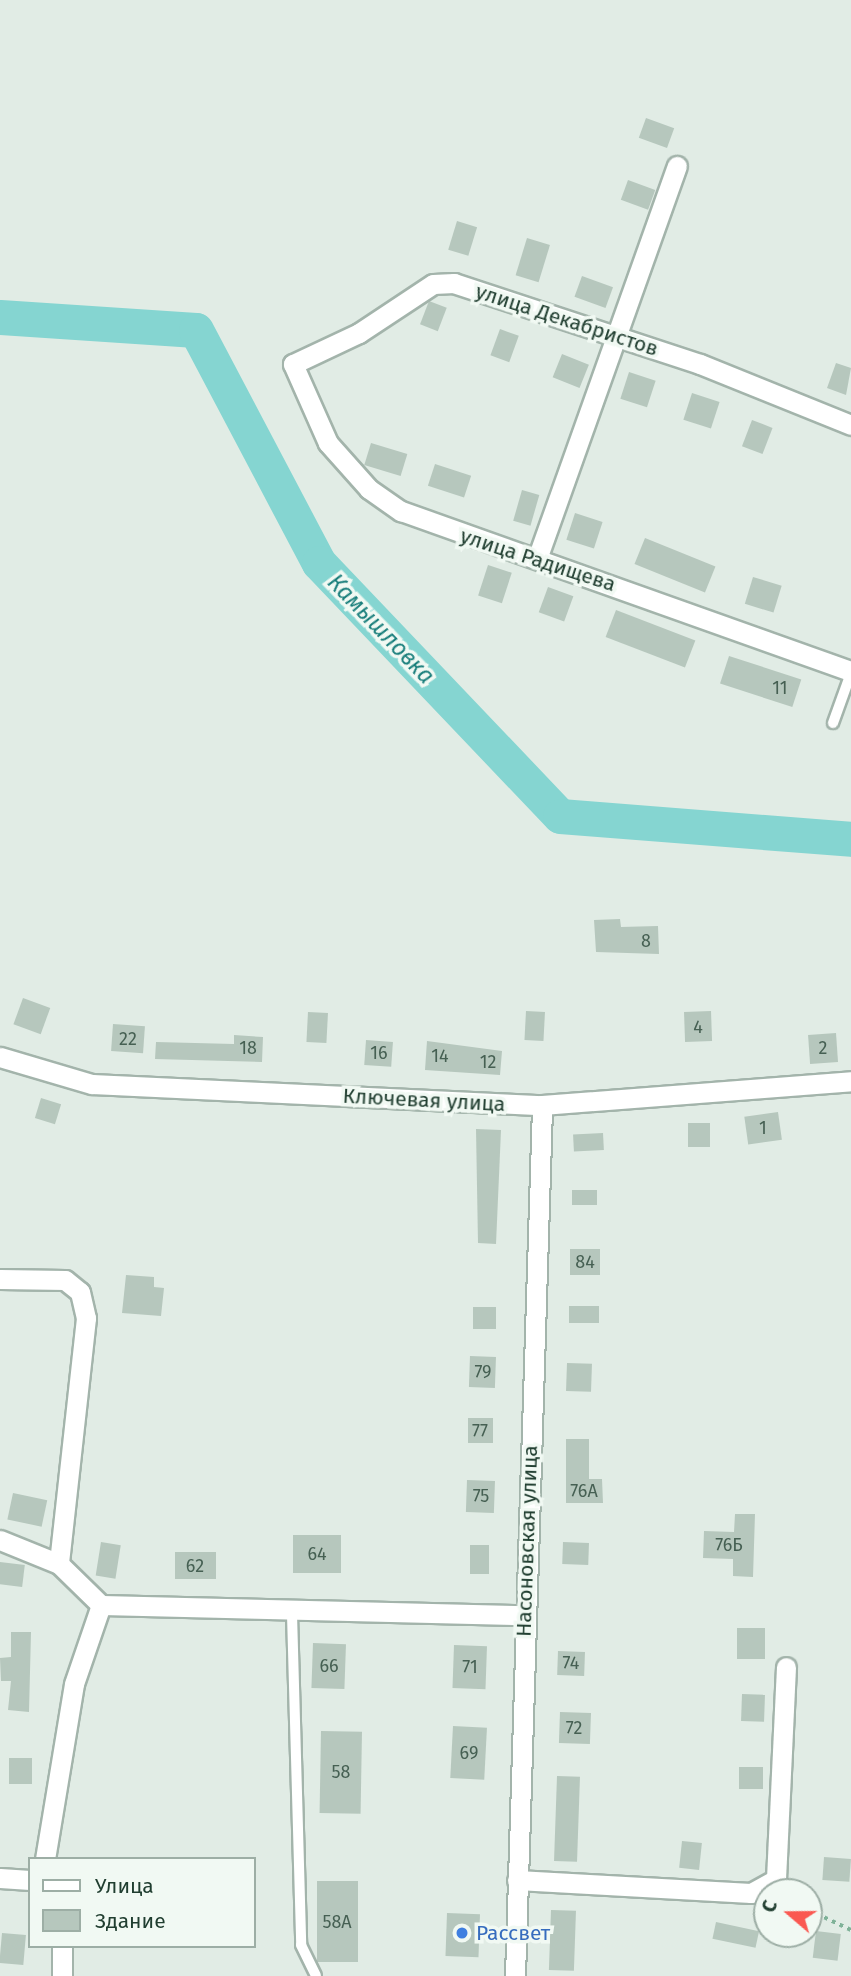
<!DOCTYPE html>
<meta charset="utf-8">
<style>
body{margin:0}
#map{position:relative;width:851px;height:1976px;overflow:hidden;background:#e1ece5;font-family:"Fira Sans",sans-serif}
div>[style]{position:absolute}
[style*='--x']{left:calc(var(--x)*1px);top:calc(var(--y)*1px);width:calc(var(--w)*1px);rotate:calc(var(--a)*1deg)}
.river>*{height:35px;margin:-17.5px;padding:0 17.5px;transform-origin:17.5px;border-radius:17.5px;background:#85d5d1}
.building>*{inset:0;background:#b6c7bd;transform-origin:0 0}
.path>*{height:3.5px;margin-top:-1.75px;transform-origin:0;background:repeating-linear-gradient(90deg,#7fb298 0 3.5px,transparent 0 8.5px)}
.roads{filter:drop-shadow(2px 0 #a3b4ab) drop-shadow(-2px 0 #a3b4ab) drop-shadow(0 2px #a3b4ab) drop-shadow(0 -2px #a3b4ab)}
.lane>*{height:10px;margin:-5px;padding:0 5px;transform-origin:5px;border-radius:5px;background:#fff}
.street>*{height:19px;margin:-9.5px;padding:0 9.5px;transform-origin:9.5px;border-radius:9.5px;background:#fff}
.dots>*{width:19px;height:19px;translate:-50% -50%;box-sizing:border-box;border:4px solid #f1f9f3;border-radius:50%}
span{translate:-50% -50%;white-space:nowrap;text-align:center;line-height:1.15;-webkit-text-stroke:7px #f1f9f3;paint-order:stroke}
.number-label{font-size:18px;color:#466053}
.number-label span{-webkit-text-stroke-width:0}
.street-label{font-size:21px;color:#203e30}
.shop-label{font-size:21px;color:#366cbe}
.left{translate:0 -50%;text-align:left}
.water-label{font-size:23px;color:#177d7a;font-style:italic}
.legend{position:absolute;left:28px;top:1857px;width:228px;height:91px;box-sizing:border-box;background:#f1f9f3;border:2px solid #9daea5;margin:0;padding:9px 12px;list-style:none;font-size:21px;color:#203e30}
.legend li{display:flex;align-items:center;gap:14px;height:35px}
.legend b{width:35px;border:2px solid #9daea5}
.north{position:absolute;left:753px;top:1878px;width:70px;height:70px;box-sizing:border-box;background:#f1f9f3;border:2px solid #9daea5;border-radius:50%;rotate:290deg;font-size:19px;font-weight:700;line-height:28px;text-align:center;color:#203e30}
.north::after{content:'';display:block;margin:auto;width:24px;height:32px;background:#fa5851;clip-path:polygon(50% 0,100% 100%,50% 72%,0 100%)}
</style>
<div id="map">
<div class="river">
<div style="--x:0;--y:317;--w:196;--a:3.8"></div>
<div style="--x:196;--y:330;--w:263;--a:62.2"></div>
<div style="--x:319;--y:563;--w:349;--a:46.4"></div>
<div style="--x:560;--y:816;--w:292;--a:4.5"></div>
</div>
<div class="building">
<div style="left:646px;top:118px;width:30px;height:21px;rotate:20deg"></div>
<div style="left:628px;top:180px;width:29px;height:21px;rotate:20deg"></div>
<div style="left:457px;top:221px;width:21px;height:30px;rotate:17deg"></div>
<div style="left:527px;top:238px;width:24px;height:39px;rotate:17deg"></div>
<div style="left:582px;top:276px;width:33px;height:22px;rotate:20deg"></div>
<div style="left:429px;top:301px;width:19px;height:25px;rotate:21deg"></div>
<div style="left:500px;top:329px;width:20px;height:28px;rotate:20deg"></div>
<div style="left:562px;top:354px;width:29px;height:25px;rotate:22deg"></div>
<div style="clip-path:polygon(836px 363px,851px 368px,846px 395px,827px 388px)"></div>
<div style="left:629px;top:372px;width:28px;height:28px;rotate:18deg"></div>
<div style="left:692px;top:393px;width:29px;height:28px;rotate:18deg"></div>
<div style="left:752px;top:420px;width:22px;height:28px;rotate:21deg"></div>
<div style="left:371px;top:443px;width:38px;height:23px;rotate:17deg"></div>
<div style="left:435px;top:464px;width:38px;height:23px;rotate:18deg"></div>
<div style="left:522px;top:490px;width:18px;height:32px;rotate:16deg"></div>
<div style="left:575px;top:513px;width:29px;height:28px;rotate:18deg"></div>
<div style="left:645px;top:538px;width:76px;height:28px;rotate:22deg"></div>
<div style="left:488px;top:565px;width:25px;height:32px;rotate:18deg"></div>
<div style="left:753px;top:577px;width:30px;height:28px;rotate:17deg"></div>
<div style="left:548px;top:587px;width:27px;height:27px;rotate:20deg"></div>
<div style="left:616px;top:610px;width:85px;height:29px;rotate:21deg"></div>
<div style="left:729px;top:656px;width:76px;height:29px;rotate:18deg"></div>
<div style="clip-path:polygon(620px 919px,621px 927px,658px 926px,659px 954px,596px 952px,594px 920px)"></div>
<div style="left:23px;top:998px;width:29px;height:28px;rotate:20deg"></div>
<div style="left:526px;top:1011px;width:19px;height:29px;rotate:3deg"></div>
<div style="left:711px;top:1011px;width:30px;height:27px;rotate:88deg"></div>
<div style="left:308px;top:1012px;width:20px;height:30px;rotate:3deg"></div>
<div style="left:113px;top:1024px;width:32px;height:27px;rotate:4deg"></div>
<div style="left:836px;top:1033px;width:29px;height:28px;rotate:86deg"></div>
<div style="clip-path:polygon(234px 1035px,263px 1037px,262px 1062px,155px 1059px,156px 1042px,234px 1044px)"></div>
<div style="left:366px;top:1040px;width:27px;height:25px;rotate:4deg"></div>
<div style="clip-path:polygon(427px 1041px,502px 1051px,500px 1075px,425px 1070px)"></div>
<div style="left:41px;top:1098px;width:21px;height:21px;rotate:17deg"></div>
<div style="left:778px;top:1112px;width:28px;height:34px;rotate:82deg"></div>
<div style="left:710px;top:1123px;width:24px;height:22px;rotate:90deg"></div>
<div style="clip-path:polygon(476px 1129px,501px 1130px,496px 1244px,478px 1243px)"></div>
<div style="left:603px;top:1133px;width:17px;height:30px;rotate:87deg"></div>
<div style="left:572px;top:1190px;width:25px;height:15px"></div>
<div style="left:570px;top:1249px;width:30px;height:26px"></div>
<div style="clip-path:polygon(126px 1275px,154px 1277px,154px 1287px,164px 1288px,161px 1316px,122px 1313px)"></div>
<div style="left:569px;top:1306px;width:30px;height:17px"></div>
<div style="left:473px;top:1307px;width:23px;height:22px"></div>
<div style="left:470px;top:1356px;width:26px;height:31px;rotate:2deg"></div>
<div style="left:567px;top:1363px;width:25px;height:28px;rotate:2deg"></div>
<div style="left:493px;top:1418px;width:25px;height:25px;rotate:90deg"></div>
<div style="clip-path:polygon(566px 1439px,589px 1439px,589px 1479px,602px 1479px,603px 1503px,566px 1503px)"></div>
<div style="left:467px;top:1480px;width:28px;height:32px;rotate:2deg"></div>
<div style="left:13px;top:1493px;width:35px;height:27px;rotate:12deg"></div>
<div style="clip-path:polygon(735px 1514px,755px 1514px,753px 1577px,733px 1576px,733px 1559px,703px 1558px,704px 1531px,734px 1532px)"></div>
<div style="left:293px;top:1535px;width:48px;height:38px"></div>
<div style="left:101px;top:1542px;width:20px;height:34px;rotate:9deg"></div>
<div style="left:563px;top:1542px;width:26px;height:22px;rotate:2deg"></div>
<div style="left:489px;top:1545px;width:29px;height:19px;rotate:90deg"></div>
<div style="left:216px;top:1552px;width:27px;height:41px;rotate:90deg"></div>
<div style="left:0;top:1562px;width:25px;height:22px;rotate:7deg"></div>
<div style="left:737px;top:1628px;width:28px;height:31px"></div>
<div style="clip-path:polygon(11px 1632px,31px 1632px,29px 1712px,8px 1710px,11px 1681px,1px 1681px,0 1658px,11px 1657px)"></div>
<div style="left:313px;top:1643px;width:33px;height:45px;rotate:2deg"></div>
<div style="left:454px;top:1645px;width:33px;height:43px;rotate:2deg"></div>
<div style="left:558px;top:1651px;width:27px;height:24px;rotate:2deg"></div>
<div style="left:742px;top:1694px;width:23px;height:27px;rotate:2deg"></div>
<div style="left:560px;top:1712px;width:31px;height:31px;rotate:2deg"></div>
<div style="left:453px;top:1726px;width:34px;height:52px;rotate:3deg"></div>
<div style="left:321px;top:1731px;width:41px;height:82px;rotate:1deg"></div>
<div style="left:9px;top:1758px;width:23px;height:26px"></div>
<div style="left:763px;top:1767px;width:22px;height:24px;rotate:90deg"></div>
<div style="left:557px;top:1776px;width:23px;height:85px;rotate:2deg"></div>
<div style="left:682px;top:1841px;width:20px;height:27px;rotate:6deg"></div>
<div style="left:824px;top:1857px;width:27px;height:23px;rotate:4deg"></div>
<div style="left:317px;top:1881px;width:41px;height:81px"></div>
<div style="left:551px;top:1910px;width:25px;height:60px;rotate:2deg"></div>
<div style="left:447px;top:1913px;width:33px;height:43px;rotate:2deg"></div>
<div style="left:716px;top:1922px;width:44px;height:17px;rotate:12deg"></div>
<div style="left:816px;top:1931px;width:25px;height:27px;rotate:7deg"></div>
<div style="left:2px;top:1933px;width:24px;height:30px;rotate:5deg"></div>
</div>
<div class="path">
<div style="--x:809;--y:1910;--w:47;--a:25.5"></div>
</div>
<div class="roads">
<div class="lane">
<div style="--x:833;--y:723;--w:53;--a:-70.2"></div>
<div style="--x:292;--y:1614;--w:331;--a:88.4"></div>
<div style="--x:301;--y:1945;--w:34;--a:64"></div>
</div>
<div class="street">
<div style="--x:851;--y:425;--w:163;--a:-158"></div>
<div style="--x:700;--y:364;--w:259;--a:-161.8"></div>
<div style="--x:454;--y:283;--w:21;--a:177"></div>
<div style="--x:433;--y:284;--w:89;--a:146.5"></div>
<div style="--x:359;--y:333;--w:73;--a:154.8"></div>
<div style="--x:293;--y:364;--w:86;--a:66.1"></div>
<div style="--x:328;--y:443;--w:62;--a:48.3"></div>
<div style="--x:369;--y:489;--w:39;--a:35"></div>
<div style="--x:401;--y:511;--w:478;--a:19.6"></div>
<div style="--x:538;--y:556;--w:414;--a:-70.4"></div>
<div style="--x:0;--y:1057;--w:96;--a:16.4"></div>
<div style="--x:92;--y:1084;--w:450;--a:2.7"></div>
<div style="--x:542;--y:1105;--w:310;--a:-4.4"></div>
<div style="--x:0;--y:1279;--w:65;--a:0.9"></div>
<div style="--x:65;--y:1280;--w:19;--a:39"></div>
<div style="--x:80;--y:1292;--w:27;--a:77"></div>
<div style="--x:86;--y:1318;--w:247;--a:96.3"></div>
<div style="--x:59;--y:1564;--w:59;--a:44.3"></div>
<div style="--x:101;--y:1605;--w:83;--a:108.9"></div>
<div style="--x:74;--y:1684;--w:177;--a:99.4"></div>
<div style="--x:0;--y:1540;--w:64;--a:22.1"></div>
<div style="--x:101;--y:1605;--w:424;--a:1.4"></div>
<div style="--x:0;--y:1878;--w:30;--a:4"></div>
<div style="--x:517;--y:1880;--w:234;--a:3.2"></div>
<div style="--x:751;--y:1893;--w:29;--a:-29"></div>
<div style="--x:776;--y:1879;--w:212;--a:-87.3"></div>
<div style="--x:62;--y:1976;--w:30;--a:-90"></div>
<div style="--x:515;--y:1976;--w:871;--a:-88.22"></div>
</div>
</div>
<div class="dots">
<div style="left:462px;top:1933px;background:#3f7fe0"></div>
</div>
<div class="number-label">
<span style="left:780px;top:688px">11</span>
<span style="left:646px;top:941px">8</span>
<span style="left:698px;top:1027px">4</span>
<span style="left:128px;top:1039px">22</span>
<span style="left:248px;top:1048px">18</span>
<span style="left:823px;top:1048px">2</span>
<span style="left:379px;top:1053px">16</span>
<span style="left:440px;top:1056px">14</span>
<span style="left:488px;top:1062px">12</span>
<span style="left:763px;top:1128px">1</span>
<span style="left:585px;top:1262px">84</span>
<span style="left:483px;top:1372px">79</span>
<span style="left:480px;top:1431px">77</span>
<span style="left:584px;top:1491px">76А</span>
<span style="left:481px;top:1496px">75</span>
<span style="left:729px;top:1545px">76Б</span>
<span style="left:317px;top:1554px">64</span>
<span style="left:195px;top:1566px">62</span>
<span style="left:571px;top:1663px">74</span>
<span style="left:329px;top:1666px">66</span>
<span style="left:470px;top:1667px">71</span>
<span style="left:574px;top:1728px">72</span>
<span style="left:469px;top:1753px">69</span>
<span style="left:341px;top:1772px">58</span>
<span style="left:337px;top:1922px">58А</span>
</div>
<div class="street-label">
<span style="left:567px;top:320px;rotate:18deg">улица Декабристов</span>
<span style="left:538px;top:560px;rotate:18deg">улица Радищева</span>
<span style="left:424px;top:1100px;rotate:3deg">Ключевая улица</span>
<span style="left:527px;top:1541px;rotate:-88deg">Насоновская улица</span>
</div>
<div class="shop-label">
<span class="left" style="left:476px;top:1933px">Рассвет</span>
</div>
<div class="water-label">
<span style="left:381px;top:629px;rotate:46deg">Камышловка</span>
</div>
<ul class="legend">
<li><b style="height:9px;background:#fff"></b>Улица</li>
<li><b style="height:19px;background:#b6c7bd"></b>Здание</li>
</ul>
<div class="north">С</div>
</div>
